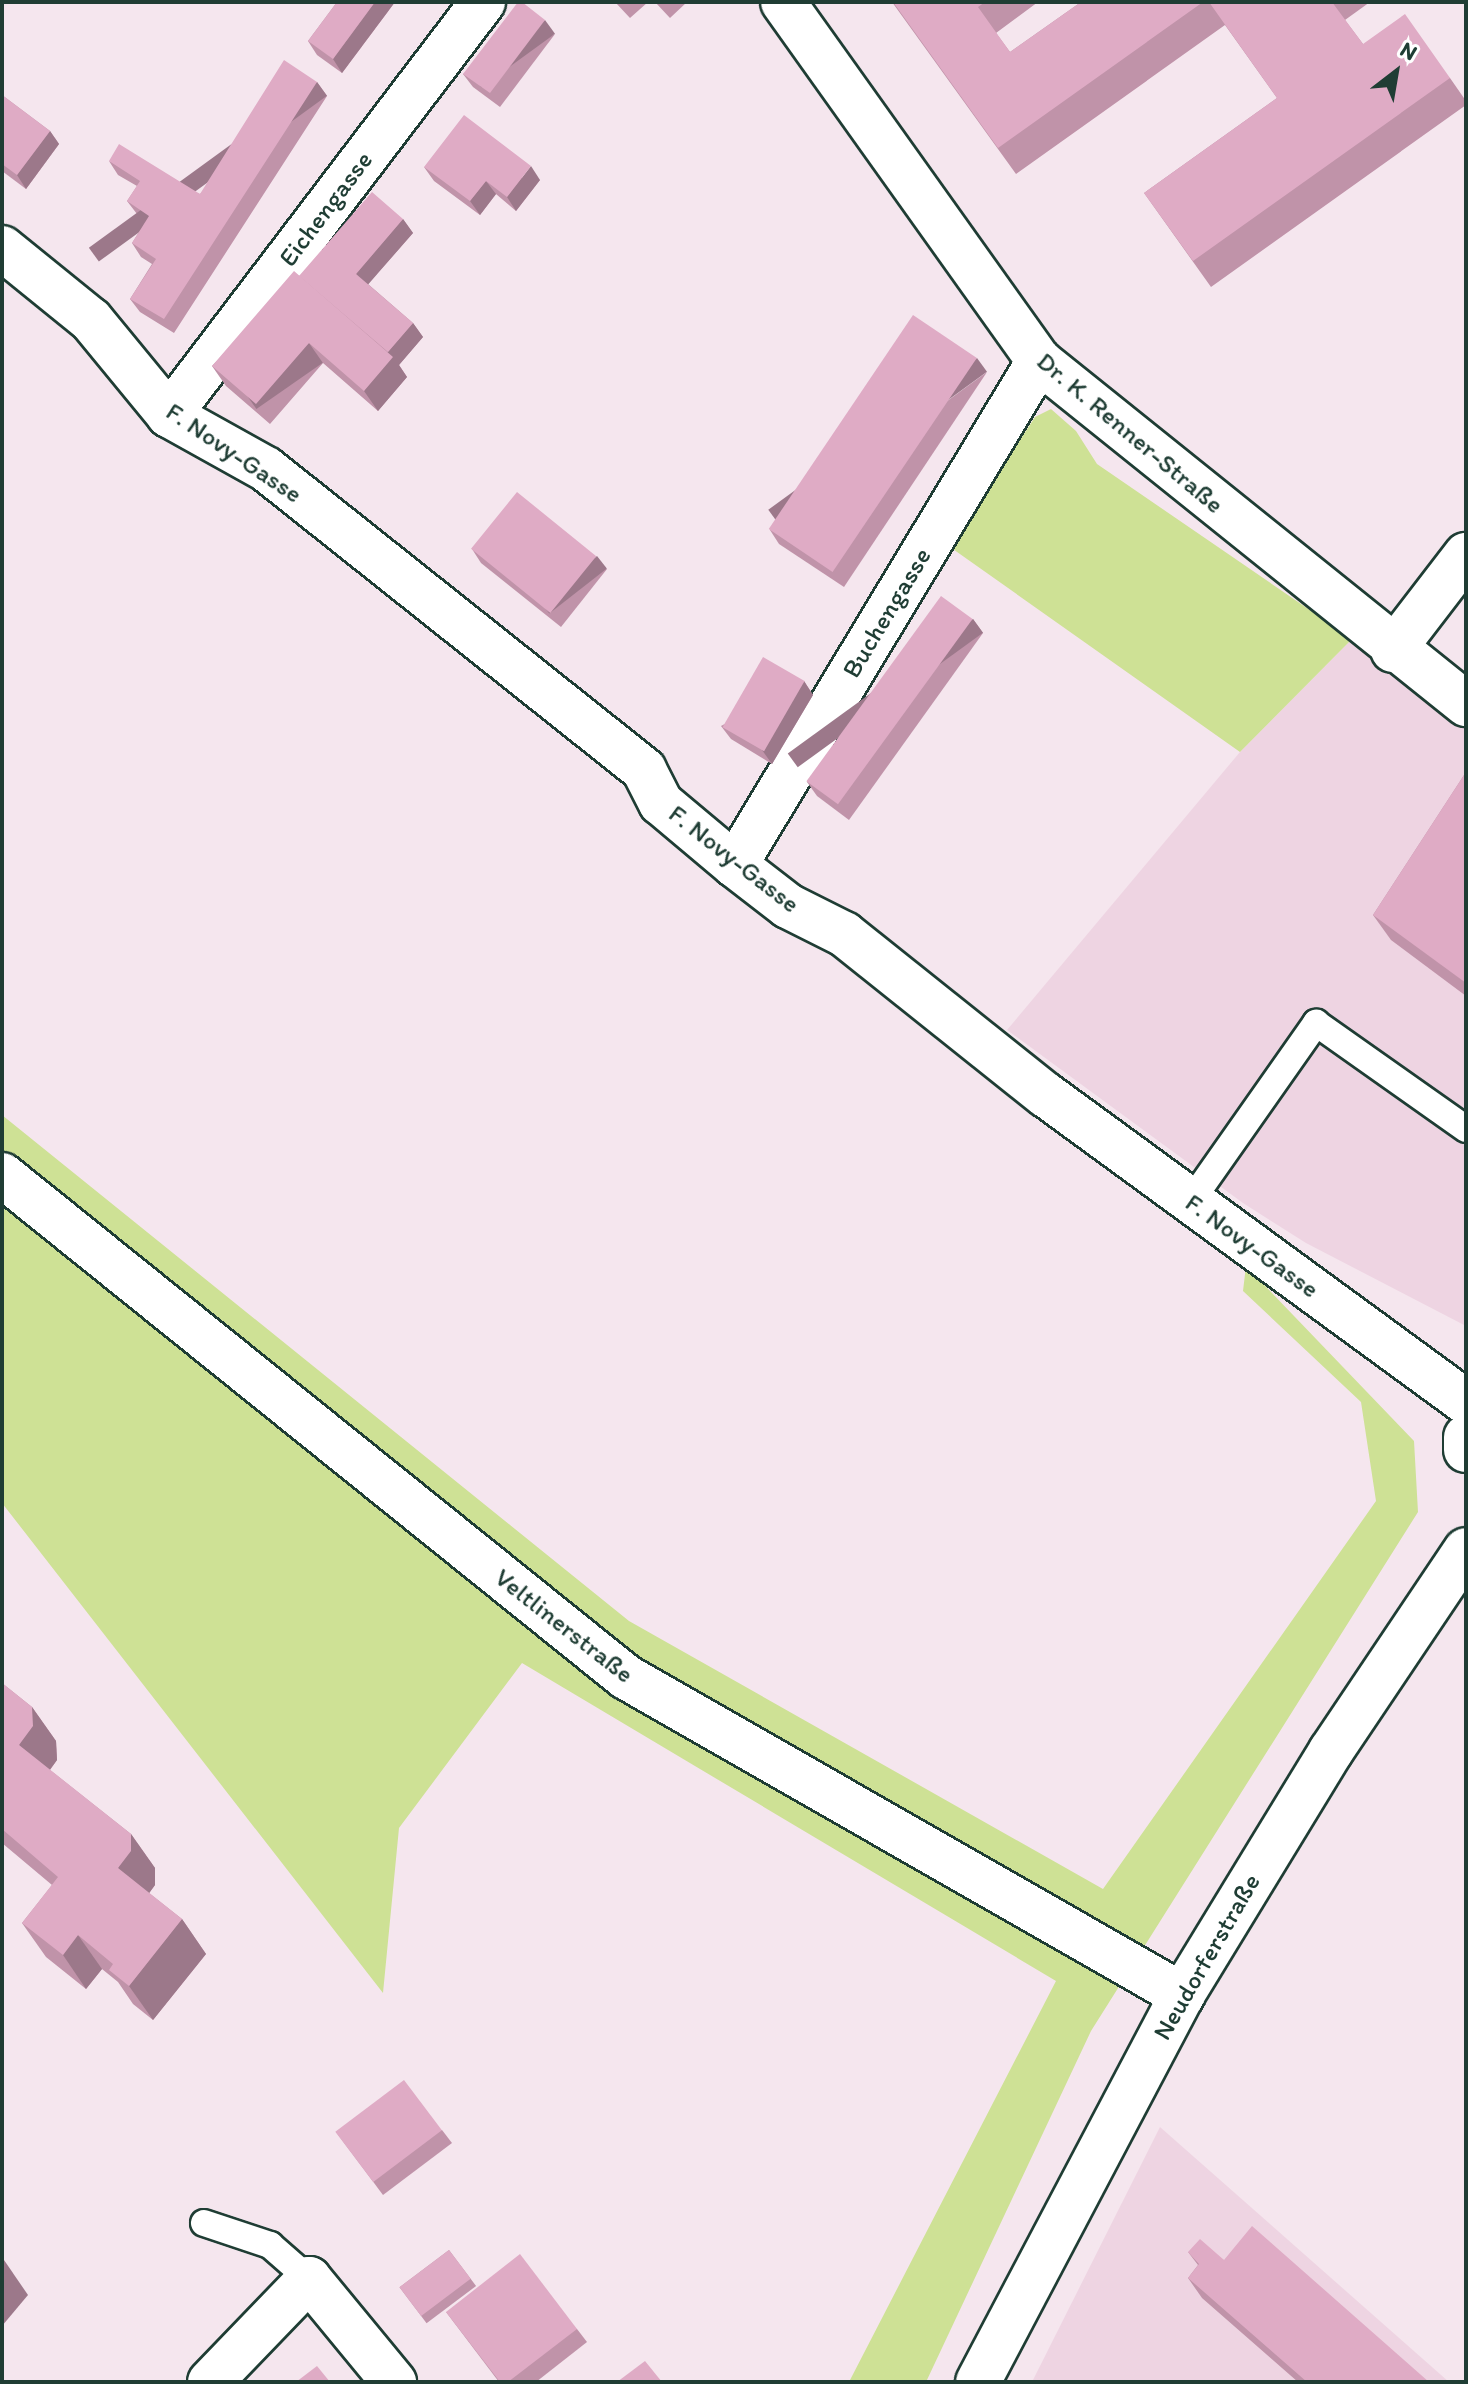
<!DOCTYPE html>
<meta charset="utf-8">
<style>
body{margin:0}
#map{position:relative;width:1468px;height:2384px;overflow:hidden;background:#f5e6ee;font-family:Itim,sans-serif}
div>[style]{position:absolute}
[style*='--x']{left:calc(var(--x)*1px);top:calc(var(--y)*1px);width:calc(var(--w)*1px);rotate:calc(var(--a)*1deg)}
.built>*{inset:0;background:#eed4e2}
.green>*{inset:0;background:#cee195}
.roads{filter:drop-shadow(2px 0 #1f3d34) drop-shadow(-2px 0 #1f3d34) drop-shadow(0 2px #1f3d34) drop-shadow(0 -2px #1f3d34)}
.service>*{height:26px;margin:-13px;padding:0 13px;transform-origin:13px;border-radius:13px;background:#fff}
.minor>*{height:44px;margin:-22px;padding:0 22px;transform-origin:22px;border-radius:22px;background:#fff}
.wall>*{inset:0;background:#c093a9;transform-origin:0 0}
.shaded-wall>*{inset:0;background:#9c788a;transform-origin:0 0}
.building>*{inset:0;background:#dfabc5;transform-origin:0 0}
span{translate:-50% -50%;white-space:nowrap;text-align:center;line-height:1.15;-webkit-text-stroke:6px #fff;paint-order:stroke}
.street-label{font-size:26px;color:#1f3d34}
.frame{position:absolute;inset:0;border:4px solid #1f3d34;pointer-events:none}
.north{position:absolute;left:1356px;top:32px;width:80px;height:80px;-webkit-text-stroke:6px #fff;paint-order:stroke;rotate:31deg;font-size:22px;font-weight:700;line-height:32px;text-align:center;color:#1f3d34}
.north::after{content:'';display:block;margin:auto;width:28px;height:36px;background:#1f3d34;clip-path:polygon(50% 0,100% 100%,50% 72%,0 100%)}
</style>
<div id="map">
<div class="built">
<div style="clip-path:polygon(1352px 639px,1466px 725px,1466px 1326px,1306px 1243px,1243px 1203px,1007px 1030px,1240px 752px)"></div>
<div style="clip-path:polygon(1160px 2127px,1449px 2382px,1032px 2382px)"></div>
</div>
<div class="green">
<div style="clip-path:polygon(1051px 409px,1076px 431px,1097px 464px,1352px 639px,1240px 752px,950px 547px,1035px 417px)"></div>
<div style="clip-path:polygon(2px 1115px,629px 1621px,1103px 1889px,1376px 1501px,1361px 1402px,1243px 1291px,1246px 1266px,1414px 1441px,1418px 1512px,1091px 2031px,926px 2382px,849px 2382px,1056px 1981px,522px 1663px,399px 1828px,383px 1993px,2px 1503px)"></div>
</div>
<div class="roads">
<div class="service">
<div style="--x:1191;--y:1201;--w:218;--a:-54.9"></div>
<div style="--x:1316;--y:1023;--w:184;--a:35.2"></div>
<div style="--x:204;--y:2223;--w:70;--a:18.4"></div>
<div style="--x:270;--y:2245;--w:52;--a:41.1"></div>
</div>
<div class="minor">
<div style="--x:783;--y:2;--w:441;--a:54.5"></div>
<div style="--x:1039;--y:361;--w:548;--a:38.77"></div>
<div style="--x:2;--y:248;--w:114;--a:39"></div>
<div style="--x:91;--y:320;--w:123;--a:50.6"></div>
<div style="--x:169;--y:415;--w:111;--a:29.1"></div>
<div style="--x:266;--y:469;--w:483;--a:38.5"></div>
<div style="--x:644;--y:770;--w:37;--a:63"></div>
<div style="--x:661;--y:803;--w:97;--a:40"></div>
<div style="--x:735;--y:865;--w:67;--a:37.7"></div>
<div style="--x:788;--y:906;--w:63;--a:26.6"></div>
<div style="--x:844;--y:934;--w:258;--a:38.6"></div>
<div style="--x:1046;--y:1095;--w:520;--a:36.17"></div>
<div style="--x:169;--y:415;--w:519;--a:-52.75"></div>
<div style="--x:1393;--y:650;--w:120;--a:-52.5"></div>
<div style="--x:735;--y:865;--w:589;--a:-58.9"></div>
<div style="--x:2;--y:1175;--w:801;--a:38.82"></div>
<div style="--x:626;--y:1677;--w:641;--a:29.77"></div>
<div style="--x:1466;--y:1437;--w:13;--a:90"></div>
<div style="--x:210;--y:2382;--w:143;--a:-46.1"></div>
<div style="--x:309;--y:2279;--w:134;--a:50.5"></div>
<div style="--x:978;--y:2382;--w:437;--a:-62.2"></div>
<div style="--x:1182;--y:1995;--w:286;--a:-58.6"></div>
<div style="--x:1331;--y:1751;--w:242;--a:-56.1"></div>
</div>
</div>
<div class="wall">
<div style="clip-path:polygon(337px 2px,395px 2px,342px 73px,317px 55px,308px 41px)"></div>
<div style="clip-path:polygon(615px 2px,648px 2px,630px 18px)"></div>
<div style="clip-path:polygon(655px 2px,687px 2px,670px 18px)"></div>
<div style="clip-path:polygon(892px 2px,1038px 2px,996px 33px,1010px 52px,1081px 2px,1370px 2px,1345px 20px,1363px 44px,1450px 78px,1466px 101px,1466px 105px,1211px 287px,1144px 193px,1277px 98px,1225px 25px,1016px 174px)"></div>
<div style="clip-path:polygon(555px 34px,500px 107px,473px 87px,463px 74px)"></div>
<div style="clip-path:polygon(317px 82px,327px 96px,174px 333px,140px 312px,130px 299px,152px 264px,141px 257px,132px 243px,146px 221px,137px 214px,127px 201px,137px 186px,118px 175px,109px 161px,200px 194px)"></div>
<div style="clip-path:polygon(2px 95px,50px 131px,59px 144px,26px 189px,2px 171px)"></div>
<div style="clip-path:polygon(424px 167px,540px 180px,516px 211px,496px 194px,480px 215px,434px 181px)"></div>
<div style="clip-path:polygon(403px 219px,413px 233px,368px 284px,413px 323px,423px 337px,399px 365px,407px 377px,378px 411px,323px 363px,270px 424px,226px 386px,212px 366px,299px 276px)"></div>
<div style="clip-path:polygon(987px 372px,844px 587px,779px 544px,770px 530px)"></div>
<div style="clip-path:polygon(472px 549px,607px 569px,561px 627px,481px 563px)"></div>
<div style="clip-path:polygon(973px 619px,983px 633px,849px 820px,817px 796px,807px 782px)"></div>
<div style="clip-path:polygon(804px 681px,813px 695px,772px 764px,731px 739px,721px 726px)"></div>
<div style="clip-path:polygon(1466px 772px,1466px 996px,1391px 940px,1373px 915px)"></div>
<div style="clip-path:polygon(2px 1683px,32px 1707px,56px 1741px,57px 1760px,50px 1770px,131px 1834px,155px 1868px,155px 1885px,149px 1893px,182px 1919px,206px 1954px,153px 2020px,133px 2004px,118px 1982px,102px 1969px,86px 1989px,46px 1957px,22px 1923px,52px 1885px,2px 1843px)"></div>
<div style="clip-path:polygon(442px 2130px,452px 2143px,383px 2195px,336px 2132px)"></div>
<div style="left:449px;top:2250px;width:45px;height:62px;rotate:53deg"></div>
<div style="clip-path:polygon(1188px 2252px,1224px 2260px,1429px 2382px,1298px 2382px,1202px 2298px,1188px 2278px,1198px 2265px)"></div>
<div style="clip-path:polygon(446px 2312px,577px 2329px,587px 2342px,536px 2382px,499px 2382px)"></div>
</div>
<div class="shaded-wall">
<div style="clip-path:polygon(375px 2px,395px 2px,342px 73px,333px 59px)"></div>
<div style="left:545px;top:20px;width:17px;height:91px;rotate:54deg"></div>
<div style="left:317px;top:82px;width:17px;height:282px;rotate:54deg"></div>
<div style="clip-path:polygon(50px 131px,59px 144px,26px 189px,17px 175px)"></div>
<div style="clip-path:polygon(531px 166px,540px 180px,516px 211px,507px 197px)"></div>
<div style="clip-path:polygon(486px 181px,496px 194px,480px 215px,470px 201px)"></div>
<div style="clip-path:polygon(403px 219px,413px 233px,365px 288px,356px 274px)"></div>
<div style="clip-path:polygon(413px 323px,423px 337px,399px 365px,407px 377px,378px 411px,364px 391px,387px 353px)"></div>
<div style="left:309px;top:343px;width:24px;height:81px;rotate:55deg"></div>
<div style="left:977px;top:358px;width:17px;height:258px;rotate:54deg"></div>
<div style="left:597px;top:556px;width:16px;height:73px;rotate:52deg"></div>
<div style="left:973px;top:619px;width:17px;height:229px;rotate:54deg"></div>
<div style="clip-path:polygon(804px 681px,813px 695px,772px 764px,762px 750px)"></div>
<div style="clip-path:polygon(32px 1707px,56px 1741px,57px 1760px,43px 1779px,19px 1745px)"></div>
<div style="clip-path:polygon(131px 1834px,155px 1868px,155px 1885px,142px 1903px,118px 1868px)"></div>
<div style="clip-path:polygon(182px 1919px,206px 1954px,153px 2020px,129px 1986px)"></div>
<div style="clip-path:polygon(78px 1935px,102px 1969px,86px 1989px,63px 1955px)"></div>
<div style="clip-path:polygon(4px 2260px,28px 2295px,2px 2326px,2px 2262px)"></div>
</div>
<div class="building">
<div style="clip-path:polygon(337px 2px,375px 2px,333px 59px,308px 41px)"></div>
<div style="clip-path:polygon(518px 2px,522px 2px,545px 20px,490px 93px,463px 74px)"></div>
<div style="clip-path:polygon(893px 2px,985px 2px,978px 7px,1010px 52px,1081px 2px,1203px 2px,998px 148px)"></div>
<div style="clip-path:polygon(1209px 2px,1332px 2px,1363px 44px,1405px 14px,1450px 78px,1193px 261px,1144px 193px,1277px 98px)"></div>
<div style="clip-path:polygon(284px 60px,317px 82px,164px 319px,130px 299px,156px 259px,132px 243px,149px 216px,127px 201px,140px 181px,109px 161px,119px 144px,200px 194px)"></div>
<div style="clip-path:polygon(2px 95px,50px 131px,17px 175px,2px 164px)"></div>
<div style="clip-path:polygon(464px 115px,531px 166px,507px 197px,486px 181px,470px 201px,424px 167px)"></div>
<div style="clip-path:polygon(372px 192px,403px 219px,356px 274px,413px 323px,388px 352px,299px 276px)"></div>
<div style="clip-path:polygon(294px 271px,393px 357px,364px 391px,309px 343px,256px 404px,212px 366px)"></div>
<div style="left:913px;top:315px;width:77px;height:258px;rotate:34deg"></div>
<div style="left:517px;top:492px;width:102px;height:73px;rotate:39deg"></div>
<div style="left:941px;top:596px;width:39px;height:229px;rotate:36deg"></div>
<div style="left:763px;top:657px;width:48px;height:81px;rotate:30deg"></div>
<div style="clip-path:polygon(1466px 772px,1466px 983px,1373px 915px)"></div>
<div style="clip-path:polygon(2px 1683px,32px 1707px,33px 1726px,19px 1745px,131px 1834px,131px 1851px,118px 1868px,182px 1919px,129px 1986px,109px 1970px,113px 1964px,78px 1935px,63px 1955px,22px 1923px,58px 1877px,2px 1829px)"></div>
<div style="left:404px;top:2080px;width:63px;height:86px;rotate:53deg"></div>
<div style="clip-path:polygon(1252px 2226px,1429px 2382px,1307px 2382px,1188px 2278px,1199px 2264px,1188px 2252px,1200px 2239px,1224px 2260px)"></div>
<div style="left:449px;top:2250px;width:36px;height:62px;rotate:53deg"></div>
<div style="clip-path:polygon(520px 2254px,577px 2329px,508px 2382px,500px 2382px,446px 2312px)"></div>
<div style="clip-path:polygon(645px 2361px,662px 2382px,617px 2382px)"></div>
<div style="clip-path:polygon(317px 2366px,330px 2382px,296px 2382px)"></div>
</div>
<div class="street-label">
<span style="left:326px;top:209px;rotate:-53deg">Eichengasse</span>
<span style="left:1130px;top:433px;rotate:40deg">Dr. K. Renner-Straße</span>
<span style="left:234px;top:453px;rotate:34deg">F. Novy-Gasse</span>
<span style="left:887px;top:613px;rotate:-59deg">Buchengasse</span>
<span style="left:734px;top:859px;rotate:38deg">F. Novy-Gasse</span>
<span style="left:1252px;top:1246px;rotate:36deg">F. Novy-Gasse</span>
<span style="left:564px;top:1626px;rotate:38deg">Veltlinerstraße</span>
<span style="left:1207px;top:1957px;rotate:-60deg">Neudorferstraße</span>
</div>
<div class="frame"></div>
<div class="north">N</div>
</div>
